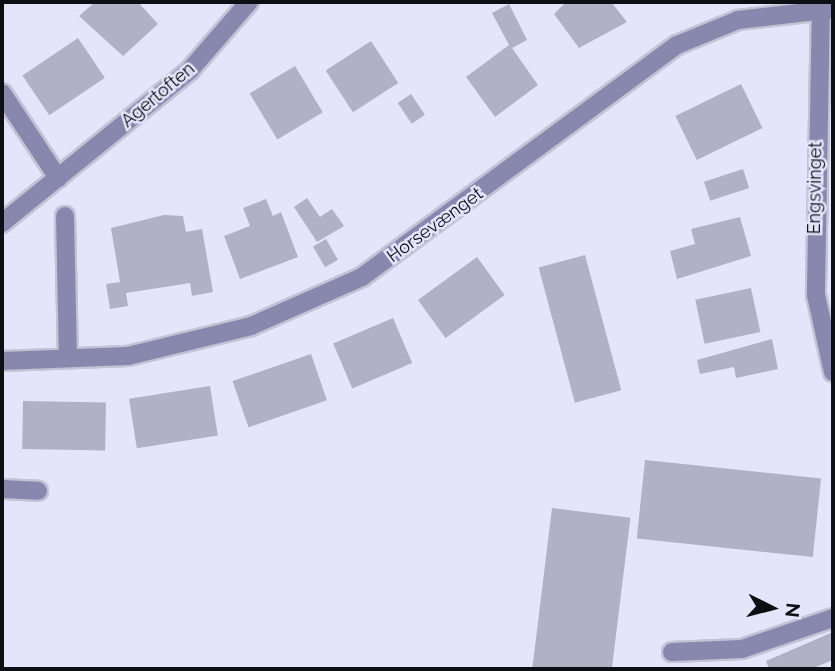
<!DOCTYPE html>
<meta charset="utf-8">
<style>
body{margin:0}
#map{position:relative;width:835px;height:671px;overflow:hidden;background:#e4e5fa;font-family:Raleway,sans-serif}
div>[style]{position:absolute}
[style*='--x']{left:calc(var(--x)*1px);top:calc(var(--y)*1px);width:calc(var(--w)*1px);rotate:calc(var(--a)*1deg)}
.building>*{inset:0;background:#b1b1c5;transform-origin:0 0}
.roads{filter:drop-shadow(2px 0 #c2c3d5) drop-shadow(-2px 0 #c2c3d5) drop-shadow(0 2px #c2c3d5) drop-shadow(0 -2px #c2c3d5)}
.service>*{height:18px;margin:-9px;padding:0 9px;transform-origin:9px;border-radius:9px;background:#8888ae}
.minor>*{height:18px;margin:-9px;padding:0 9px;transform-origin:9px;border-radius:9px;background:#8888ae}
span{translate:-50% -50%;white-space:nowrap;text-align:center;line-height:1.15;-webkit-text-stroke:5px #e4e5fa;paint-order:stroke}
.street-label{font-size:18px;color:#0e0e15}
.frame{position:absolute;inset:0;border:4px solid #0e0e15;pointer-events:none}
.north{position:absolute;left:737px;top:573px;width:70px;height:70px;-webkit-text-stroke:5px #e4e5fa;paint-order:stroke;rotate:96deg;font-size:19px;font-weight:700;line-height:28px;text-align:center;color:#0e0e15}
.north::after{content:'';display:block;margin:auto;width:24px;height:32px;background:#0e0e15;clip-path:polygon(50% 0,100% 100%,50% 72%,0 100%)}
</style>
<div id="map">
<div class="building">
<div style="clip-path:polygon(95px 2px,138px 2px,158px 24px,123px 56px,79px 16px)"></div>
<div style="clip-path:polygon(566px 2px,611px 2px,627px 22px,579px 48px,554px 14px)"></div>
<div style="clip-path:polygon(509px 4px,527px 40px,512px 48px,538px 85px,495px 117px,466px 77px,509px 45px,492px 13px)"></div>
<div style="left:78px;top:38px;width:48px;height:67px;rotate:56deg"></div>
<div style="left:371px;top:41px;width:50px;height:54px;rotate:57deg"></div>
<div style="left:295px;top:66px;width:54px;height:53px;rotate:59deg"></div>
<div style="left:741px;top:84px;width:49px;height:73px;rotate:64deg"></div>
<div style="left:411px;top:94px;width:25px;height:16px;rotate:56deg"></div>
<div style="left:743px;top:169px;width:20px;height:41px;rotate:72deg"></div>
<div style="clip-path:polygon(307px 198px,320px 217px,332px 209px,344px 226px,317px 242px,294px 207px)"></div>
<div style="clip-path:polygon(266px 199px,273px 216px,281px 212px,298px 257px,240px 279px,224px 236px,250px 226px,243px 208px)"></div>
<div style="clip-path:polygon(164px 215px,183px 216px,186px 232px,202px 229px,213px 292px,192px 296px,190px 283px,126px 293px,128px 306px,110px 309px,106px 284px,120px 282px,111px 228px)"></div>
<div style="clip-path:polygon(740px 217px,751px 256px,677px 279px,670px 251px,695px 244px,691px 229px)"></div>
<div style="left:326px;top:239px;width:24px;height:15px;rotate:60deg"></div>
<div style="left:585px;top:255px;width:140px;height:48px;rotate:75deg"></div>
<div style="left:477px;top:257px;width:47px;height:73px;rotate:54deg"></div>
<div style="left:751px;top:288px;width:45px;height:57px;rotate:78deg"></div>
<div style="left:393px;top:318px;width:49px;height:65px;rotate:67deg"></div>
<div style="clip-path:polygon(772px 339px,778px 369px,736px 378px,734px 367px,700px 374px,697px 360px)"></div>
<div style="left:311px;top:354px;width:49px;height:83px;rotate:71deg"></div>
<div style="left:210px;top:386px;width:50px;height:82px;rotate:81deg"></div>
<div style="left:23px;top:401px;width:83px;height:48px;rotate:1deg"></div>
<div style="left:645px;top:460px;width:177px;height:79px;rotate:6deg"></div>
<div style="left:552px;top:508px;width:79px;height:162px;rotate:7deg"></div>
<div style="clip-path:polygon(833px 632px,833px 660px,811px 669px,769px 669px,766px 661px)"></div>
</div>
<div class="roads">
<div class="service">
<div style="--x:65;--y:216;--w:142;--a:88.8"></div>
<div style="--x:2;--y:489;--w:36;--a:3"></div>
<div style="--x:672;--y:652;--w:70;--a:-2.5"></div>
<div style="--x:742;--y:649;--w:96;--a:-18.8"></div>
</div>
<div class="minor">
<div style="--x:821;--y:2;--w:293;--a:91"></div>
<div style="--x:816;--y:295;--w:79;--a:77.6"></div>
<div style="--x:2;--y:93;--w:102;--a:56.6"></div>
<div style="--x:2;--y:223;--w:242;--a:-39.1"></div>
<div style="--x:190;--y:70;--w:90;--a:-49.1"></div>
<div style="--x:2;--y:361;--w:126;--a:-2.3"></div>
<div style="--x:128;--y:356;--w:127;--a:-13.7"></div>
<div style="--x:251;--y:326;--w:121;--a:-23.8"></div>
<div style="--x:362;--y:277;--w:391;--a:-36.4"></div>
<div style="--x:677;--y:45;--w:66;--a:-22.3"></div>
<div style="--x:738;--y:20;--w:96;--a:-6.6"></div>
</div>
</div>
<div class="street-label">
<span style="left:158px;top:95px;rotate:-40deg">Agertoften</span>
<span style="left:815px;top:188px;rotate:-89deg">Engsvinget</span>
<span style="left:435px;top:225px;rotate:-36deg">Horsevænget</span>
</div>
<div class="frame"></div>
<div class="north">N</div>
</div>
